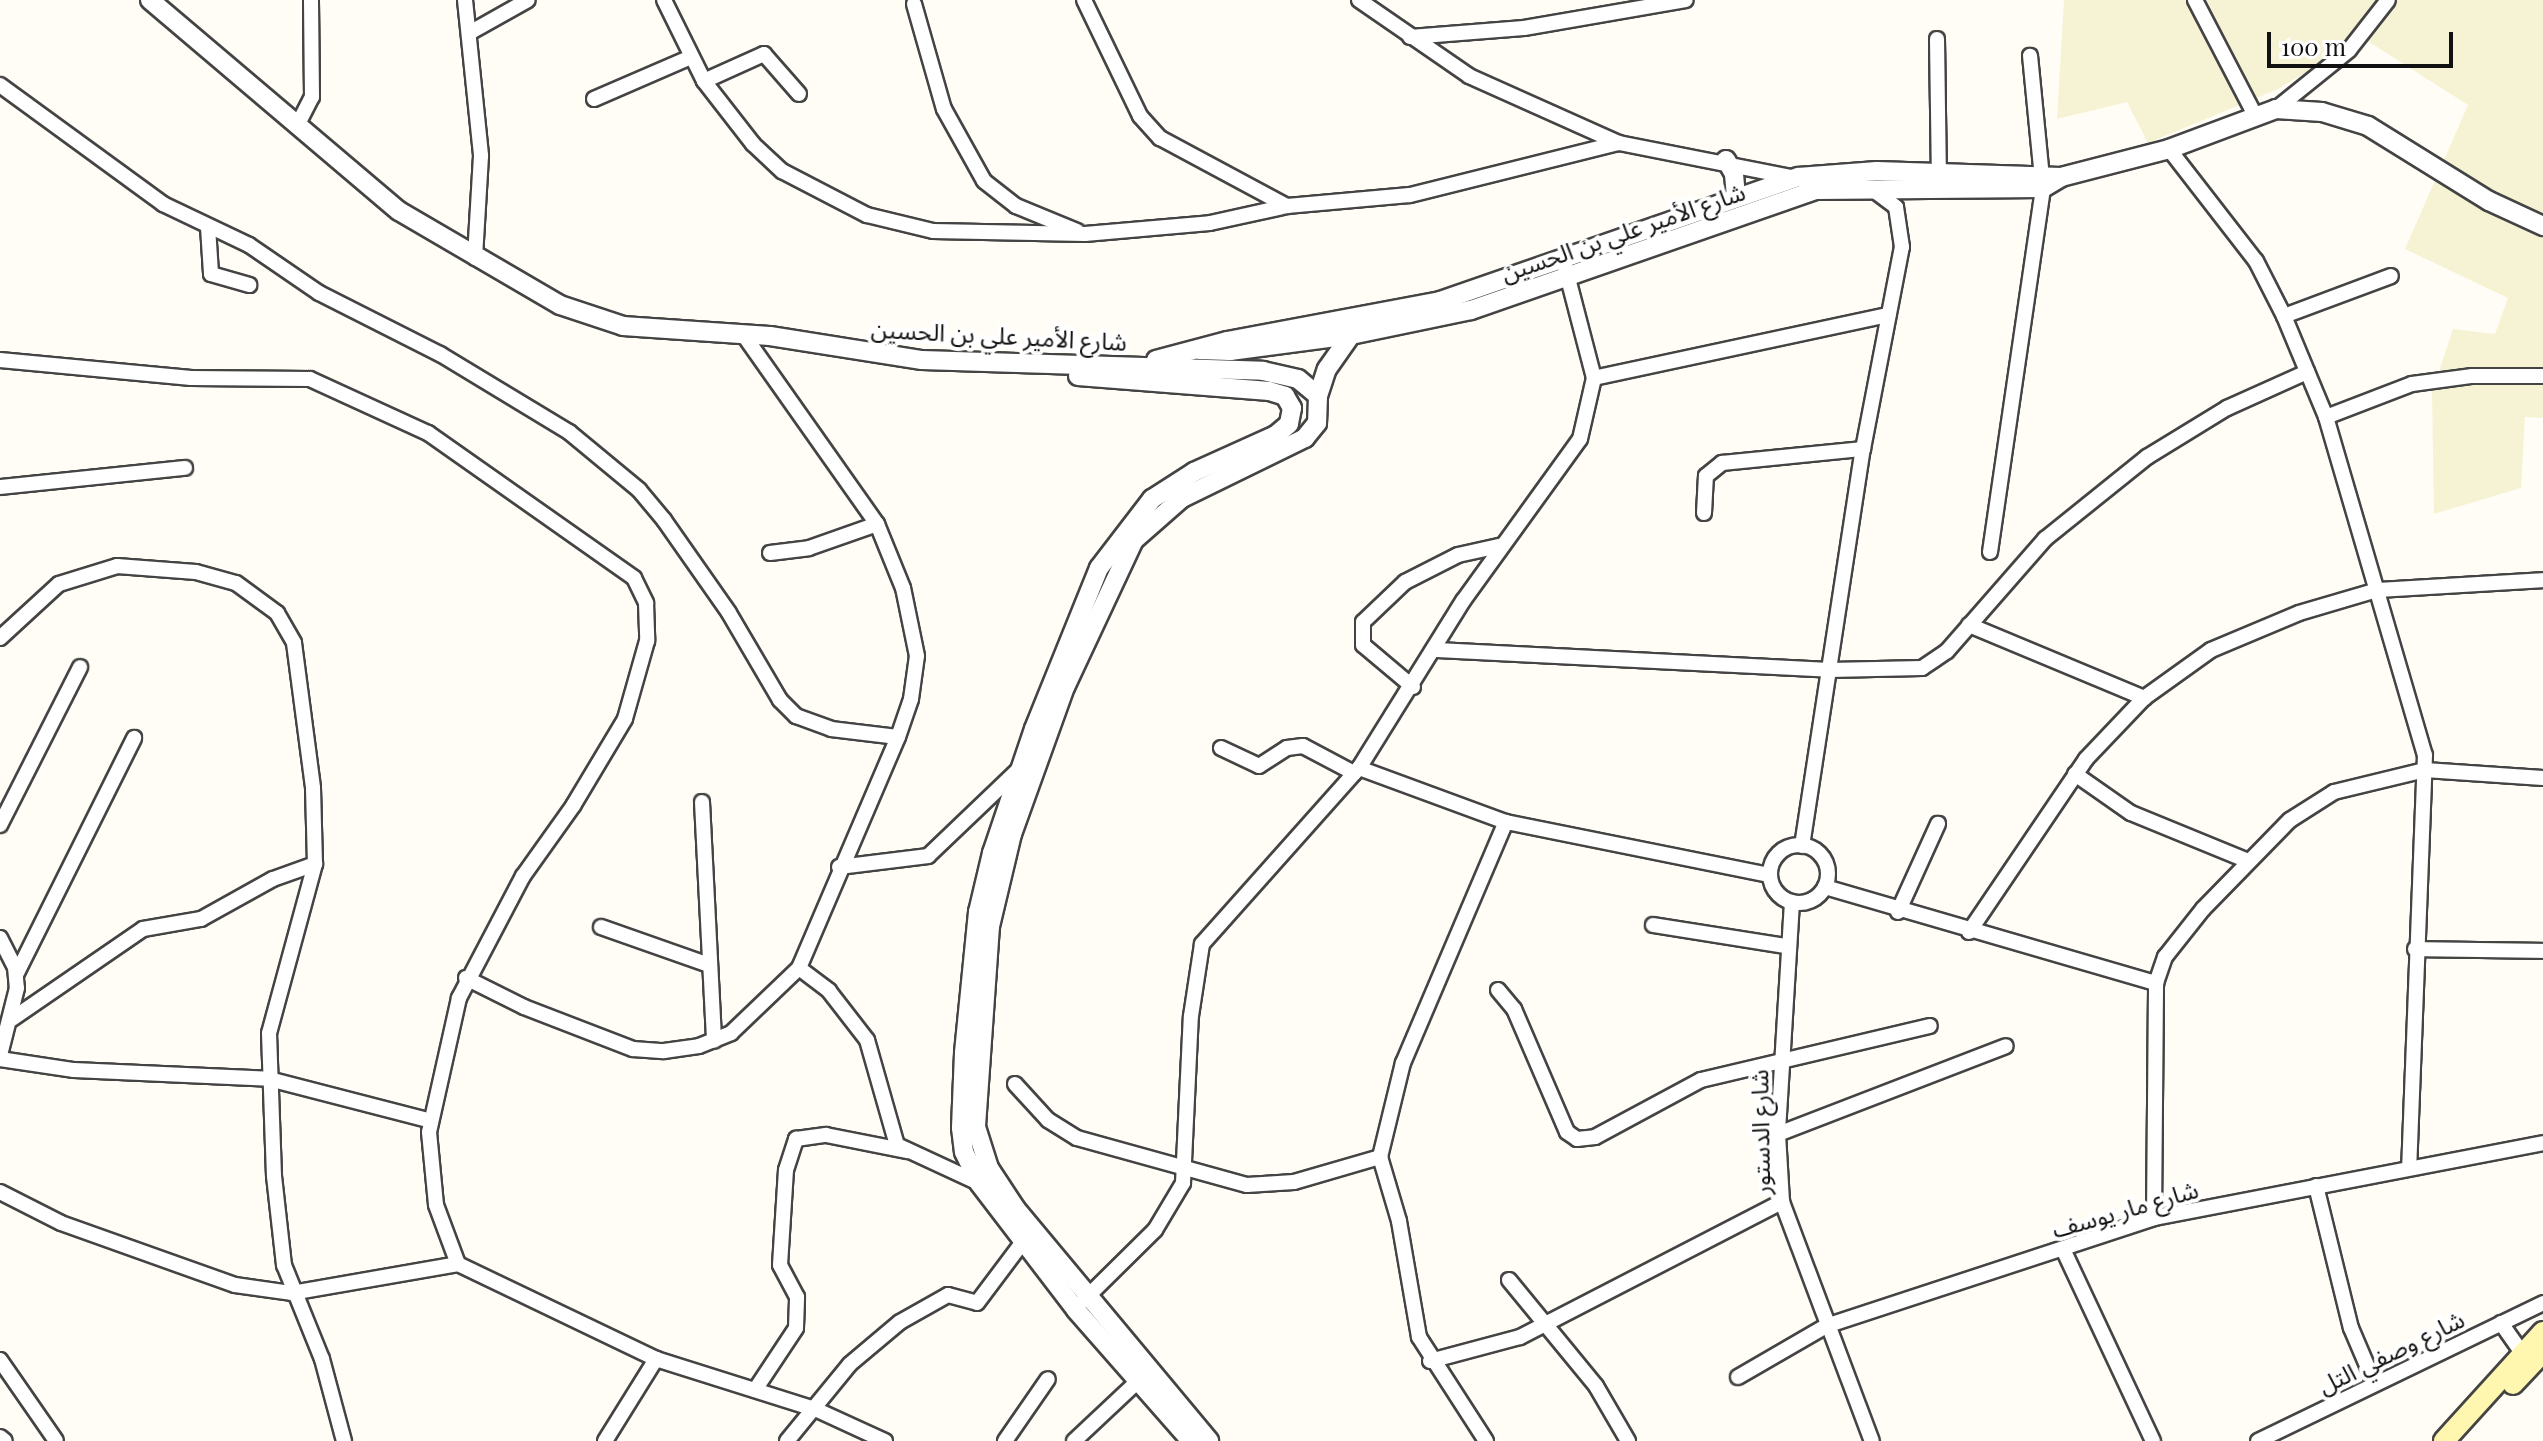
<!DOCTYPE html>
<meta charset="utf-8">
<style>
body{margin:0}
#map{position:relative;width:2543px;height:1441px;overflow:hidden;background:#fffdf5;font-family:"Playfair Display","Noto Sans Arabic",serif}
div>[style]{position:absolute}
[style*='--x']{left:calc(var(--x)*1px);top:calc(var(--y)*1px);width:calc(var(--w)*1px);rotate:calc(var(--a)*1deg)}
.farmland>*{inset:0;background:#f6f3d4}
.roads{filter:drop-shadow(2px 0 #444) drop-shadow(-2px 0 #444) drop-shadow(0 2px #444) drop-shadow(0 -2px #444)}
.minor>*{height:14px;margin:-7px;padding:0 7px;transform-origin:7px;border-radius:7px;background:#fff}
.minor>.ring{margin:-7px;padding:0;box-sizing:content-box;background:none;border:14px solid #fff;border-radius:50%}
.tertiary>*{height:18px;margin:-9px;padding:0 9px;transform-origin:9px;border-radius:9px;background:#fff}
.secondary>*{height:20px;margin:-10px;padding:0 10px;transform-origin:10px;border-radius:10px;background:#fff6b0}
span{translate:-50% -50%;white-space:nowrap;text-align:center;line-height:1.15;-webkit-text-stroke:8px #fff;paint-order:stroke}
.street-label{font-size:24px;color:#111}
.scale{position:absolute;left:2267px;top:32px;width:186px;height:36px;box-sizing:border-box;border:4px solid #111;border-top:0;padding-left:10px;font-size:24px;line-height:28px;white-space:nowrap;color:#111;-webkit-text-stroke:6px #fff;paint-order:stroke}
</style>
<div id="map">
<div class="farmland">
<div style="clip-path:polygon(2064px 0,2543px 0,2543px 418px,2525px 417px,2521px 488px,2434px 514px,2432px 393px,2453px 329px,2495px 334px,2508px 298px,2405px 249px,2468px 105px,2355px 33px,2328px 59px,2278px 89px,2148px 143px,2127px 102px,2057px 119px)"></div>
</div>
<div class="roads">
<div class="minor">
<div style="--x:465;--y:0;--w:157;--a:84.1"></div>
<div style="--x:481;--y:156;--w:102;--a:93.4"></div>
<div style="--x:664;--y:0;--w:90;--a:63.7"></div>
<div style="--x:704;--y:81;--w:80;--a:52.1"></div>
<div style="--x:753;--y:144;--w:40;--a:43"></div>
<div style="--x:782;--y:171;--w:96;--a:27.4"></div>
<div style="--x:867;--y:215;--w:68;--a:13.6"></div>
<div style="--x:933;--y:231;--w:152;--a:1.1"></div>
<div style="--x:1085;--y:234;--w:125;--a:-5"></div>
<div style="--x:1210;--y:223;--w:79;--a:-12.4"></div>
<div style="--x:1287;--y:206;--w:123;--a:-5.1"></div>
<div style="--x:1410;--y:195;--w:215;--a:-14"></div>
<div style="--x:1084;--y:0;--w:129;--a:64.2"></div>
<div style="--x:1140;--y:116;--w:30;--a:48"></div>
<div style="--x:1160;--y:138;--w:144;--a:28.2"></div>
<div style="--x:1359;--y:0;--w:134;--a:34.6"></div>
<div style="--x:1469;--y:76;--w:164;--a:24.1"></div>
<div style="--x:1619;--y:143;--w:185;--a:11.2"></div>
<div style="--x:2195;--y:0;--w:132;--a:62.5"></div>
<div style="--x:914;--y:4;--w:109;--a:74.1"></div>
<div style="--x:944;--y:109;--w:82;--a:60.9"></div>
<div style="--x:984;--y:181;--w:41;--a:38"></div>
<div style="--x:1016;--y:206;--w:66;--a:22.3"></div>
<div style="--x:471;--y:32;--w:65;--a:-29.3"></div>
<div style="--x:1410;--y:37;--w:114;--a:-4.5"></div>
<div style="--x:1524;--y:28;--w:164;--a:-9.8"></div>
<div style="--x:1937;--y:39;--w:135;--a:89.2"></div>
<div style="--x:704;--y:81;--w:66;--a:-24.2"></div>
<div style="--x:764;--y:54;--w:53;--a:48.8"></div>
<div style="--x:0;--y:85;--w:202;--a:36.1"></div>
<div style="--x:163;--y:204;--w:95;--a:25.5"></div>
<div style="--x:249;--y:245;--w:85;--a:34.4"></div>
<div style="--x:319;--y:293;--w:136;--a:26.8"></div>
<div style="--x:440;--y:354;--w:151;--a:31.2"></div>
<div style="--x:569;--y:432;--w:91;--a:39.6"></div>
<div style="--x:639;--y:490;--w:39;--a:50"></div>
<div style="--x:664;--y:520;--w:113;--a:55"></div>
<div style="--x:729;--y:613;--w:101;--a:59.6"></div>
<div style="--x:780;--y:700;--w:23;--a:45"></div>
<div style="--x:796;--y:716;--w:37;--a:20"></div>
<div style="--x:831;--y:729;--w:67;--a:6.8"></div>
<div style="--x:594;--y:99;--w:106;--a:-23.4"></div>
<div style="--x:2276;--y:109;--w:94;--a:-38.9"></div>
<div style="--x:2349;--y:50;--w:63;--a:-52"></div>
<div style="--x:297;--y:126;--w:33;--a:-63"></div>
<div style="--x:312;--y:97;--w:97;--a:-90.6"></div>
<div style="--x:2169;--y:149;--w:142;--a:52.2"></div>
<div style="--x:2256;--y:261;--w:62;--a:63"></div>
<div style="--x:2284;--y:316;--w:109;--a:67.4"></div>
<div style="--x:2326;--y:417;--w:352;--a:73.7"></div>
<div style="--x:2425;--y:755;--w:412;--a:92.2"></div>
<div style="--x:208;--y:227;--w:47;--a:86.3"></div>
<div style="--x:211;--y:274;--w:40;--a:16"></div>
<div style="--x:2284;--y:316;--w:114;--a:-20.5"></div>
<div style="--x:0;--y:360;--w:192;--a:5.4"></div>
<div style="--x:191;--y:378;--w:119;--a:0.5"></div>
<div style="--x:310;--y:379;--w:130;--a:24.6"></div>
<div style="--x:428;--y:433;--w:252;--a:35.1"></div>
<div style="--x:634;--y:578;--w:28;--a:64"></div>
<div style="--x:646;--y:603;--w:38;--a:88"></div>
<div style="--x:647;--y:641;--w:81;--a:105.8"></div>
<div style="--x:625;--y:719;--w:101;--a:120.9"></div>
<div style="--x:573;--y:806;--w:86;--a:125.5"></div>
<div style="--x:523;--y:876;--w:138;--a:117.7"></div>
<div style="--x:459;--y:998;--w:137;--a:102.6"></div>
<div style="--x:429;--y:1132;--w:73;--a:84.5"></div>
<div style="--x:436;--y:1205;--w:63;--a:69.6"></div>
<div style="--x:458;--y:1264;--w:220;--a:25.6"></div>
<div style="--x:656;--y:1359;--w:167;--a:17.5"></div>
<div style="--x:815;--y:1409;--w:77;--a:24.6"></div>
<div style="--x:1594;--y:378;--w:301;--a:-12.1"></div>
<div style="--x:2326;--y:417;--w:92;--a:-21"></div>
<div style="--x:2412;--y:384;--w:61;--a:-7.6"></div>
<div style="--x:2472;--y:376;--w:71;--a:0"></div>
<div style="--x:0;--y:487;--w:186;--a:-5.9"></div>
<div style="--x:1704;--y:513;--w:37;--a:-87"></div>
<div style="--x:1706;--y:476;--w:21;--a:-39"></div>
<div style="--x:1722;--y:463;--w:142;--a:-5.7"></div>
<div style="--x:1990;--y:552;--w:368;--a:-81.7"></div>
<div style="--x:2043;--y:188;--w:133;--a:-95.6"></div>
<div style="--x:770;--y:553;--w:39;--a:-7"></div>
<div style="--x:809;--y:548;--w:72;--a:-19.4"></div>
<div style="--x:1969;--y:625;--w:190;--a:22.6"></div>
<div style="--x:0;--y:638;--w:80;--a:-42.5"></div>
<div style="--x:59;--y:584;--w:61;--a:-17.2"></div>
<div style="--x:117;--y:566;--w:79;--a:4.3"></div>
<div style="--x:196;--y:572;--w:41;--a:15.4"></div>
<div style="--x:236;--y:583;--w:51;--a:36.2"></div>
<div style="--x:277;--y:613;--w:34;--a:60"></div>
<div style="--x:294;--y:643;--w:146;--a:82.5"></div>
<div style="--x:313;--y:788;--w:76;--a:88.5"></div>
<div style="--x:315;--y:864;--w:175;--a:105.2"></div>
<div style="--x:269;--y:1033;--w:143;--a:88"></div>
<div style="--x:274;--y:1176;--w:90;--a:83.6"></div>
<div style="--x:284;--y:1265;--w:101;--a:68"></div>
<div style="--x:322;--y:1359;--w:85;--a:75"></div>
<div style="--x:1437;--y:650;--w:393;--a:2.9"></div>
<div style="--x:1829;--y:670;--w:93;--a:-1.2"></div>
<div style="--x:1922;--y:668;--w:30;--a:-34"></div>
<div style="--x:1947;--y:651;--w:149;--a:-48.8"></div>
<div style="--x:2045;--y:539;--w:131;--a:-38.8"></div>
<div style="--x:2147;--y:457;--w:94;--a:-31.5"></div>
<div style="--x:2227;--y:408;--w:88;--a:-24.2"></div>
<div style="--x:1413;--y:687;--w:65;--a:-140"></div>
<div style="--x:1363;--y:645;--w:23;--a:-90"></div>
<div style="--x:1363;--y:622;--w:58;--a:-43.6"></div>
<div style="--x:1405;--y:582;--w:59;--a:-27"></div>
<div style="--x:1458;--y:555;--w:46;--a:-12.5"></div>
<div style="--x:1221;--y:748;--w:42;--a:25.3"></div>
<div style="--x:1259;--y:766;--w:33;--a:-33"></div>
<div style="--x:1287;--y:748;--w:16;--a:-7"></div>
<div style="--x:1303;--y:746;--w:58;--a:27.9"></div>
<div style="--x:1359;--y:768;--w:157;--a:20.2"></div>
<div style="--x:1506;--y:822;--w:269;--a:11.4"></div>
<div style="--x:2075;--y:774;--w:68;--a:34.9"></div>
<div style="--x:2131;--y:813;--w:126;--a:22.3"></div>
<div style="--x:702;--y:802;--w:239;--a:87.1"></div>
<div style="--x:0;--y:825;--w:177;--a:-63.1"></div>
<div class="ring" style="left:1770px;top:845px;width:44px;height:44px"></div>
<div style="--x:1802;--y:846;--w:402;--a:-81.3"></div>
<div style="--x:1863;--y:449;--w:206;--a:-79.1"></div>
<div style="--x:1902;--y:247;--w:40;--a:-98.5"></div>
<div style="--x:1896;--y:207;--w:31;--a:-143"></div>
<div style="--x:839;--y:867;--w:90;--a:-7"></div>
<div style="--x:928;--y:856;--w:124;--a:-43.7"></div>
<div style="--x:1825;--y:887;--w:345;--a:16.2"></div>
<div style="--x:1792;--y:902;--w:232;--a:93.5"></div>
<div style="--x:1778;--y:1134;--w:68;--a:86.6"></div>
<div style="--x:1782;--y:1202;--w:255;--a:69.4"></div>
<div style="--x:1898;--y:912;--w:97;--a:-65.6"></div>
<div style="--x:1653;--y:925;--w:135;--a:9"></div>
<div style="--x:601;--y:927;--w:114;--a:19.4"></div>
<div style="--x:1969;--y:932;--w:209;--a:-55.9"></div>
<div style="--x:2086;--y:759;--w:84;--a:-46.4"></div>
<div style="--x:2144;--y:698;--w:82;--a:-35.6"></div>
<div style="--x:2211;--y:650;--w:95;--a:-22.8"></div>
<div style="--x:2299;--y:613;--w:81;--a:-16.4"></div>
<div style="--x:2377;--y:590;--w:166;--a:-3.4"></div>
<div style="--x:0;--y:938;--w:33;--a:63"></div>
<div style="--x:15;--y:967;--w:21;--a:85"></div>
<div style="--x:17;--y:988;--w:69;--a:104.2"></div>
<div style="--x:2415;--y:949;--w:128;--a:0.9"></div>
<div style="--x:799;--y:968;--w:38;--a:37"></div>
<div style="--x:829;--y:991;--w:62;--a:52.2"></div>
<div style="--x:867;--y:1040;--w:109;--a:74.1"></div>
<div style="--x:897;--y:1145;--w:90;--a:24.9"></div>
<div style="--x:16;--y:975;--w:265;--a:-63.5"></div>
<div style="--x:466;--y:978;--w:65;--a:26.6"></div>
<div style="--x:524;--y:1007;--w:117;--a:21.1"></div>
<div style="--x:633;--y:1049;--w:31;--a:4"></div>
<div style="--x:664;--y:1051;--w:35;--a:-8"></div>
<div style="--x:699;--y:1046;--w:35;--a:-22"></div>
<div style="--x:731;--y:1033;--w:94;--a:-43.7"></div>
<div style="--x:799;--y:968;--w:251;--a:-66.8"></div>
<div style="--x:898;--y:737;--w:40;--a:-71.1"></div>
<div style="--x:911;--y:699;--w:43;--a:-82.1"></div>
<div style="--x:917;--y:656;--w:69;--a:-101.6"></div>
<div style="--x:903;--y:588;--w:69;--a:-112.1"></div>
<div style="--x:877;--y:524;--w:229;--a:-125.2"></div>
<div style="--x:1498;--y:990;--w:25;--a:50"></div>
<div style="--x:1514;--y:1009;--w:134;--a:66.7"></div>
<div style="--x:1567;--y:1132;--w:12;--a:35"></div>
<div style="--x:1577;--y:1139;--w:18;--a:-6"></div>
<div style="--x:1595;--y:1137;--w:120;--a:-28.3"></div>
<div style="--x:1701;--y:1080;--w:235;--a:-13.3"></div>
<div style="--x:12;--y:1019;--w:159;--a:-34.5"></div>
<div style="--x:143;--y:929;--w:59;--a:-9.8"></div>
<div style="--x:201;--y:919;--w:82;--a:-29.1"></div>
<div style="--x:273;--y:879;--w:45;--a:-19.7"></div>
<div style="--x:0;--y:1059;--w:75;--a:8.5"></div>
<div style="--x:74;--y:1070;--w:195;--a:2.6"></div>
<div style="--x:269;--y:1079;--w:167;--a:14.5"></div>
<div style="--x:1015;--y:1084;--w:49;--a:47.5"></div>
<div style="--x:1048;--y:1120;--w:34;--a:32"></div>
<div style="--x:1077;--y:1138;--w:176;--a:15.5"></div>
<div style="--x:1247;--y:1185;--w:47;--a:-3.7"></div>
<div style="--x:1294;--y:1182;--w:90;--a:-16.2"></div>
<div style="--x:1778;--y:1134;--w:244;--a:-21.1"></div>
<div style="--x:2316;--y:1186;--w:146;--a:76.2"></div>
<div style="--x:2351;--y:1328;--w:59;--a:66.9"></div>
<div style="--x:0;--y:1192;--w:68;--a:26.9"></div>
<div style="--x:61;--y:1223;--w:185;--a:19.6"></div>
<div style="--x:235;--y:1285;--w:58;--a:8"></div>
<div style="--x:292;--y:1293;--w:169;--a:-9.9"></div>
<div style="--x:2154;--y:1218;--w:235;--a:-89.5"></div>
<div style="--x:2156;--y:983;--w:28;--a:-71"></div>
<div style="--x:2165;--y:957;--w:61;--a:-51.6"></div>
<div style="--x:2203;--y:909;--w:124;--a:-45.7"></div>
<div style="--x:2290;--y:820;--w:52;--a:-32.5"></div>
<div style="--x:2334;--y:792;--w:94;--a:-13.6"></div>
<div style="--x:2425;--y:770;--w:118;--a:3.9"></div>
<div style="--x:2063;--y:1249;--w:212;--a:64.9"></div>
<div style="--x:1509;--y:1280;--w:137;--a:50.6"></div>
<div style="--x:1596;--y:1386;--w:64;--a:59.8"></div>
<div style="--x:1083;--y:1301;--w:101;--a:-44.6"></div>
<div style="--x:1155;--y:1230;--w:55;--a:-59.2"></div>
<div style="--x:1183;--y:1183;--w:167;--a:-87.3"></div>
<div style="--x:1191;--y:1016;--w:73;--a:-81.3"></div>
<div style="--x:1202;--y:944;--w:236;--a:-48.3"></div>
<div style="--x:1359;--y:768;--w:197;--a:-58.1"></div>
<div style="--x:1463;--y:601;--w:200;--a:-54.2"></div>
<div style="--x:1580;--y:439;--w:63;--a:-77.1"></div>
<div style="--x:1594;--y:378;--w:115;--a:-104.6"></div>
<div style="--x:2501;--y:1323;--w:37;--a:55"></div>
<div style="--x:0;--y:1360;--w:98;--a:55.3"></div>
<div style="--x:1430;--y:1361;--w:93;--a:-14.9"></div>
<div style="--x:1520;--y:1337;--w:295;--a:-27.3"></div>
<div style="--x:1738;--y:1377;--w:102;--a:-30.1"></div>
<div style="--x:1826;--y:1326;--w:345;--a:-18.2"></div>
<div style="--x:2154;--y:1218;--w:396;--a:-10.9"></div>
<div style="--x:755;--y:1390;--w:74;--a:-56.5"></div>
<div style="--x:796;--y:1328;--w:31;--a:-88"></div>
<div style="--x:797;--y:1297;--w:36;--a:-118"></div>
<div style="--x:780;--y:1265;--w:95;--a:-86.4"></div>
<div style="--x:786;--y:1170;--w:33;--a:-72"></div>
<div style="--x:796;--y:1139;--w:30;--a:-8"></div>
<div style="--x:826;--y:1135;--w:83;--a:11.2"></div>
<div style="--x:0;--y:1437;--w:6;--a:39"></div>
<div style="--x:605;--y:1441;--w:97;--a:-58.1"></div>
<div style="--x:787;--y:1441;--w:99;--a:-50.7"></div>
<div style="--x:850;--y:1364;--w:65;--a:-40"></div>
<div style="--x:900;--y:1322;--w:55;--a:-29.4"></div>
<div style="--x:948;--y:1295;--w:30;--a:15"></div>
<div style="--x:977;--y:1303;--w:75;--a:-53.1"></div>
<div style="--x:1005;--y:1441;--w:75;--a:-55.3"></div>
<div style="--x:1074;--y:1441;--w:89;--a:-43.2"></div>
<div style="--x:1486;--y:1441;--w:124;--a:-122.8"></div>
<div style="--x:1419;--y:1337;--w:118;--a:-99.8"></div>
<div style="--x:1399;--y:1221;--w:67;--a:-106.5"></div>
<div style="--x:1380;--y:1157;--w:97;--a:-76.3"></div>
<div style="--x:1403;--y:1063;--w:262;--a:-66.9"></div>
<div style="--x:2258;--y:1441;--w:317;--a:-25.8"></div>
</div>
<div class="tertiary">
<div style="--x:150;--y:0;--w:326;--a:40.3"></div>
<div style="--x:399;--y:211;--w:186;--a:30.3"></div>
<div style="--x:560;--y:305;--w:66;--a:18.4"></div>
<div style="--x:623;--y:326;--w:147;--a:3.9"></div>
<div style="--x:770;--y:336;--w:154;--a:9"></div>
<div style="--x:922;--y:360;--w:341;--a:1.8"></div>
<div style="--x:1263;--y:371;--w:36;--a:13"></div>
<div style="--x:1298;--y:379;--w:26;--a:40"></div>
<div style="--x:1318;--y:396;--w:27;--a:92"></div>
<div style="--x:1317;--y:423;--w:19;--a:129"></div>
<div style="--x:1305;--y:438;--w:137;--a:154"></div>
<div style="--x:1182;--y:498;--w:64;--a:138.8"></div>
<div style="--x:1134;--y:540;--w:162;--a:115.1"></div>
<div style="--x:1065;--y:687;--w:156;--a:109.8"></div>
<div style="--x:1012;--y:834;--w:95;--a:103.4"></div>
<div style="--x:990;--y:926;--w:201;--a:94"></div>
<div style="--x:976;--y:1127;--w:43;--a:72.4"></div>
<div style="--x:989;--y:1168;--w:49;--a:56.6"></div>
<div style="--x:1016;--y:1209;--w:302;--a:50.2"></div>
<div style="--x:1726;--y:160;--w:16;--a:60"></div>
<div style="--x:1734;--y:174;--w:23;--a:85"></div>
<div style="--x:1199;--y:350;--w:31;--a:2"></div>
<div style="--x:1230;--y:351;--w:122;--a:-7.5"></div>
<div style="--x:1351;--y:335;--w:123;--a:-11.8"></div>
<div style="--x:1471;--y:310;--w:365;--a:-19.2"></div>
<div style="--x:1816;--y:190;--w:227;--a:-0.5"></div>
<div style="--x:2043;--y:188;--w:21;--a:-31"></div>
<div style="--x:2061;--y:177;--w:112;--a:-14.5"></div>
<div style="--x:2169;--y:149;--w:114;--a:-20.5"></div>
<div style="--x:2276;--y:109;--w:46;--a:3.7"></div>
<div style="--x:2322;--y:112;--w:48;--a:16.9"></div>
<div style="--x:2368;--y:126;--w:142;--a:31.8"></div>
<div style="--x:2489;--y:201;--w:60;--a:24.8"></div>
<div style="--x:1156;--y:360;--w:73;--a:-15"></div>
<div style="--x:1227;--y:341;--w:217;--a:-10.6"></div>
<div style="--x:1440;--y:301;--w:379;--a:-19.1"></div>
<div style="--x:1798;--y:177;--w:79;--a:-4.3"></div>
<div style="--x:1877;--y:171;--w:184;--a:1.9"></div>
<div style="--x:1078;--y:376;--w:192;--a:4.5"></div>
<div style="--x:1269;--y:391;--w:17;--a:17"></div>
<div style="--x:1285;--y:396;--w:14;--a:60"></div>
<div style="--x:1292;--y:408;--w:16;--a:101"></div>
<div style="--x:1289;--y:424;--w:17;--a:140"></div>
<div style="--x:1276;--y:435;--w:90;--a:155.7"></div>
<div style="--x:1194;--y:472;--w:50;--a:147.3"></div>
<div style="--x:1152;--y:499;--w:87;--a:127.5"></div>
<div style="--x:1099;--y:568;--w:174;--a:112"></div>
<div style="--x:1034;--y:729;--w:131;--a:108.7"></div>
<div style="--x:992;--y:853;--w:61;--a:103.3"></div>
<div style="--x:978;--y:912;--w:142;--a:95.7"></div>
<div style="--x:964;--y:1053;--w:75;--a:92.3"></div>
<div style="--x:961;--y:1128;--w:24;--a:83"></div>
<div style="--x:964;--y:1152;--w:34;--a:64"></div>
<div style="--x:979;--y:1183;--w:160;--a:52.6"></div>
<div style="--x:1076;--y:1310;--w:174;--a:48.7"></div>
<div style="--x:1318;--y:396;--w:28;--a:-72"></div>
<div style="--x:1327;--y:369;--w:42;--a:-54.8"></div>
</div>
<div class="secondary">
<div style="--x:2513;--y:1384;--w:44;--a:-46.8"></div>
<div style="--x:2444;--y:1441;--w:147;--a:-47.8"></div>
</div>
</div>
<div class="street-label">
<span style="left:1623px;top:232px;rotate:-19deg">شارع الأمير علي بن الحسين</span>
<span style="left:999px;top:335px;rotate:3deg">شارع الأمير علي بن الحسين</span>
<span style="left:1760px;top:1132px;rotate:-91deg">شارع الدستور</span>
<span style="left:2125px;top:1209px;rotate:-16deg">شارع مار يوسف</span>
<span style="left:2391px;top:1352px;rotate:-26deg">شارع وصفي التل</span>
</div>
<div class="scale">100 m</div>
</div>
